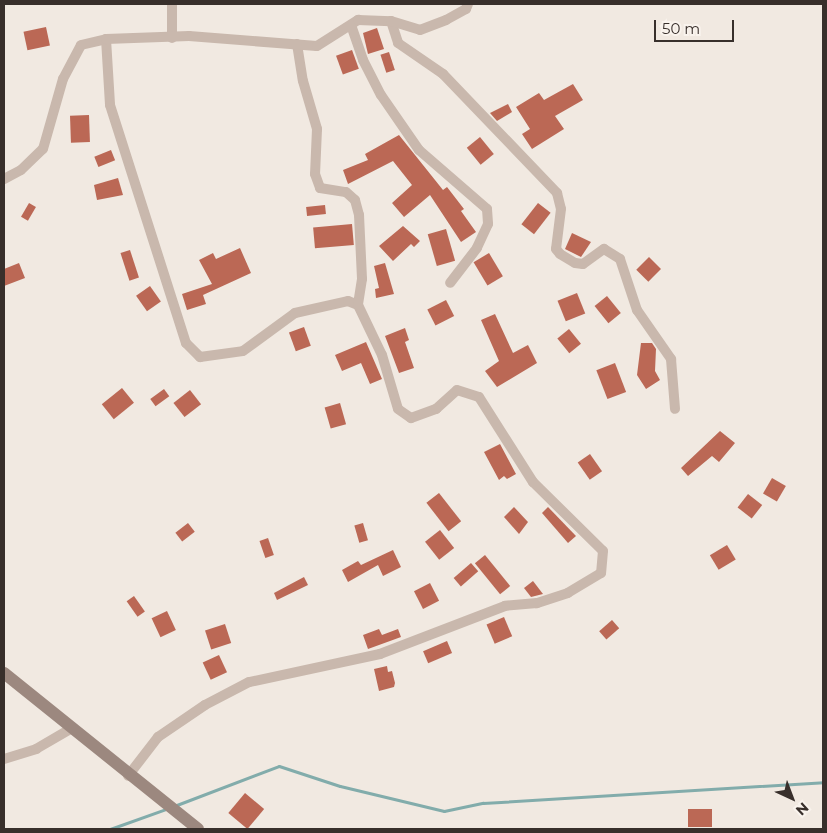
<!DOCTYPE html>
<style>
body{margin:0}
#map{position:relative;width:827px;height:833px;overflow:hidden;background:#f1e9e1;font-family:Montserrat,sans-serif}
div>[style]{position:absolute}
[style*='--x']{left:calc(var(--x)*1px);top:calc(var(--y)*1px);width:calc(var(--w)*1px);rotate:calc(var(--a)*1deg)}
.stream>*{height:3px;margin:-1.5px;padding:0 1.5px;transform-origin:1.5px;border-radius:1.5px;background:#82acab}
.building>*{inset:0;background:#bb6855;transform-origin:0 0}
.minor>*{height:10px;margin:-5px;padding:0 5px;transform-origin:5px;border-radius:5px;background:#c9b8ad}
.secondary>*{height:12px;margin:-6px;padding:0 6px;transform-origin:6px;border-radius:6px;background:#9c887f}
span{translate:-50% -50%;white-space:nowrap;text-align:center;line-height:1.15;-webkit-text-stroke:4.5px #f9f3ed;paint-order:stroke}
.frame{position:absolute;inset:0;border:5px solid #382f2b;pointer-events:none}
.north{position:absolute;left:767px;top:773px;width:50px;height:50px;-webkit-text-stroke:4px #f9f3ed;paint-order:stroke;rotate:137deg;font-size:14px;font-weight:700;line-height:20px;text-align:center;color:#382f2b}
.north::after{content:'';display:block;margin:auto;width:18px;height:22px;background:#382f2b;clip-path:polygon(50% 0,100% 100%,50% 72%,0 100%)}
.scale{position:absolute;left:654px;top:20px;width:80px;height:22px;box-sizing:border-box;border:2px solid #382f2b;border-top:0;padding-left:6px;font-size:15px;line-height:18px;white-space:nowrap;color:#382f2b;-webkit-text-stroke:4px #f9f3ed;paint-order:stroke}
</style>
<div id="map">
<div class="stream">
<div style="--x:174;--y:806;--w:112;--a:-20.9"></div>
<div style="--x:279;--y:766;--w:64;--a:18.2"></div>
<div style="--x:340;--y:786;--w:107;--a:13.5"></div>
<div style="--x:444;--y:811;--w:40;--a:-12"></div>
<div style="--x:483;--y:803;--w:341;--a:-3.5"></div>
<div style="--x:110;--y:829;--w:59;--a:-19.7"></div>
</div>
<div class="building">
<div style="left:46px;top:27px;width:19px;height:23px;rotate:78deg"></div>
<div style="clip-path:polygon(377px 28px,384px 49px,368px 54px,363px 33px)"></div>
<div style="left:352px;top:50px;width:20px;height:17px;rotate:70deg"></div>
<div style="left:389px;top:52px;width:19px;height:9px;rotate:72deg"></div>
<div style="clip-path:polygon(573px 84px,583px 100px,555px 116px,564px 129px,532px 149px,522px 134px,530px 129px,516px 107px,539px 93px,544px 100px)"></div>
<div style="clip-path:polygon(508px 104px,512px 112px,497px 121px,490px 113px)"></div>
<div style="left:89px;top:115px;width:27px;height:19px;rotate:88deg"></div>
<div style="clip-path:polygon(399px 135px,443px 190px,447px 187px,464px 209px,461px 211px,476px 232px,461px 242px,430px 195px,404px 217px,392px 203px,412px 185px,393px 161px,348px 184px,343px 170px,368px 160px,365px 154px)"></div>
<div style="left:480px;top:137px;width:22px;height:17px;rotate:51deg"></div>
<div style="left:111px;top:150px;width:11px;height:18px;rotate:68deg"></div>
<div style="clip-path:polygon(118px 178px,123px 195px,97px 200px,94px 185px)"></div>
<div style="left:29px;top:203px;width:8px;height:16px;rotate:30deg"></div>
<div style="left:538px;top:203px;width:16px;height:27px;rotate:38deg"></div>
<div style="left:325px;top:205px;width:9px;height:19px;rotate:84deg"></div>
<div style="left:352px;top:224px;width:21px;height:39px;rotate:85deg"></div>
<div style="clip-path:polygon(403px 226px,420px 241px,414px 247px,411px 244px,393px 261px,379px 246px)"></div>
<div style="left:446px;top:229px;width:33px;height:19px;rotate:74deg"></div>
<div style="clip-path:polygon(572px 233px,591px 242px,581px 257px,565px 249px)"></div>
<div style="clip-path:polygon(240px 248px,251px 273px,203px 295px,206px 304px,187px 310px,182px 294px,212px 284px,199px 260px,213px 253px,216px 259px)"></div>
<div style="left:130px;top:250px;width:29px;height:10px;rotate:72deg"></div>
<div style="left:489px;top:253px;width:27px;height:18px;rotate:59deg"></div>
<div style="left:649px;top:257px;width:17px;height:18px;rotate:45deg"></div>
<div style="clip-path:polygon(19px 263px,25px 278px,4px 286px,4px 269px)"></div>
<div style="clip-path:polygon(385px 263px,394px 294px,376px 298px,375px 289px,379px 288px,374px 266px)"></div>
<div style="left:150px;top:286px;width:19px;height:17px;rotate:55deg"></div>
<div style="left:577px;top:293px;width:22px;height:21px;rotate:68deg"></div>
<div style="left:607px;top:296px;width:22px;height:16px;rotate:51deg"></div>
<div style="left:446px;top:300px;width:18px;height:21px;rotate:63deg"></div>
<div style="clip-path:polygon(495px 314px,513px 353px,528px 345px,537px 363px,497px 387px,485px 371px,499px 361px,481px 320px)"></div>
<div style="left:304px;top:327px;width:20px;height:16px;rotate:70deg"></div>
<div style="clip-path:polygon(405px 328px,409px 340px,405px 342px,414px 368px,399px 373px,385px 336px)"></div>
<div style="left:569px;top:329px;width:19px;height:15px;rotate:51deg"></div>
<div style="clip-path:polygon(366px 342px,382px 379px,370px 384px,361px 363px,342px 371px,335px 355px)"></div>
<div style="clip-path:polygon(641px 343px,652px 343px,656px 349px,655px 371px,660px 380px,646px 389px,637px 375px)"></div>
<div style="left:615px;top:363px;width:31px;height:20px;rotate:69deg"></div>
<div style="left:122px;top:388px;width:19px;height:26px;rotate:51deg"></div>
<div style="left:164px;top:389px;width:9px;height:17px;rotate:54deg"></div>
<div style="left:190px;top:390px;width:18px;height:21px;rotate:52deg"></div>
<div style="left:340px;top:403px;width:22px;height:16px;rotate:74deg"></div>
<div style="clip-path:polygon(720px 431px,735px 443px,719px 462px,712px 456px,688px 476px,681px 468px)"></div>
<div style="clip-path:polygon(500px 444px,516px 474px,507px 479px,504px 476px,499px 480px,484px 452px)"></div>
<div style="left:590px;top:454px;width:21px;height:15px;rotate:55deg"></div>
<div style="left:772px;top:478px;width:16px;height:18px;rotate:30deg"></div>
<div style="left:439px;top:493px;width:36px;height:16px;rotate:52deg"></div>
<div style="left:748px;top:494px;width:18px;height:17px;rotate:38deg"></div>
<div style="clip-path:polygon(514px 507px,528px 522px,519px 534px,504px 517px)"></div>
<div style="clip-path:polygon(548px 507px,576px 536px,568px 543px,542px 513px)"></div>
<div style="left:188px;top:523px;width:11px;height:16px;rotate:52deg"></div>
<div style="left:363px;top:523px;width:18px;height:9px;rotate:74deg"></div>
<div style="left:440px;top:530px;width:23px;height:19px;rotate:52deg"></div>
<div style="left:268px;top:538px;width:18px;height:9px;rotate:71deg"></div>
<div style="left:727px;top:545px;width:17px;height:20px;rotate:59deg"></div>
<div style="clip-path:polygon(393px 550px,401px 567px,383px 576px,378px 565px,348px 582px,342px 570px,358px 561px,361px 565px)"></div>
<div style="left:485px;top:555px;width:40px;height:13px;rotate:51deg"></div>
<div style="left:471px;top:563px;width:11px;height:23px;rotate:49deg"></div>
<div style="clip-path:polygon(304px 577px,308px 585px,277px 600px,274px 593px)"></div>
<div style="clip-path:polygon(533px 581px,543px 594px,531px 597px,524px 588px)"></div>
<div style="left:430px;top:583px;width:20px;height:18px;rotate:63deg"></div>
<div style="left:134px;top:596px;width:19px;height:9px;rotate:55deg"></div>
<div style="left:167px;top:611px;width:21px;height:17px;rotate:65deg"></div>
<div style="left:504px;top:617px;width:21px;height:19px;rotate:67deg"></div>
<div style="left:612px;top:620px;width:11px;height:17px;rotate:49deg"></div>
<div style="left:225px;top:624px;width:20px;height:21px;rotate:72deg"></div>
<div style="clip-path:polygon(379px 629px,382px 635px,398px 629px,401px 637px,368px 649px,363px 635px)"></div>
<div style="left:447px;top:641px;width:13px;height:26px;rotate:67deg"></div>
<div style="left:219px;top:655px;width:19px;height:18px;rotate:65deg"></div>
<div style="clip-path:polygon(387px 666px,388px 672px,392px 671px,395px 683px,394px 687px,379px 691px,374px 669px)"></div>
<div style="left:245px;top:793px;width:25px;height:26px;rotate:40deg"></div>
<div style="left:688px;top:809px;width:24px;height:18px"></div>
</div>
<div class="minor">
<div style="--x:391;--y:21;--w:23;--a:72"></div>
<div style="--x:398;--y:43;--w:55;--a:34.6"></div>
<div style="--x:443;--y:74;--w:165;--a:46.2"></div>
<div style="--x:557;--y:193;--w:16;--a:76"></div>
<div style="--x:561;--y:209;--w:40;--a:97.1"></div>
<div style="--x:556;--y:249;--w:6;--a:51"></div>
<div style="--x:560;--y:254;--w:17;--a:31"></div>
<div style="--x:575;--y:263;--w:8;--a:7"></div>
<div style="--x:583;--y:264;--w:26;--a:-36"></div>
<div style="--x:604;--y:249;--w:19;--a:32"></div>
<div style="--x:620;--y:259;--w:54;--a:71.6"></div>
<div style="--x:637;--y:310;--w:60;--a:55.2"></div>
<div style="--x:671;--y:359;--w:50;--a:85.4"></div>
<div style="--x:351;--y:25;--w:37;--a:71"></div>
<div style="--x:363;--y:60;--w:39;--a:63"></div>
<div style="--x:381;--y:95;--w:67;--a:55.4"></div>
<div style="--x:419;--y:150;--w:90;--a:40.9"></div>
<div style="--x:487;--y:209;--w:15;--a:86"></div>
<div style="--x:488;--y:224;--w:26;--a:115"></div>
<div style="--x:477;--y:248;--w:44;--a:127.6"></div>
<div style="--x:172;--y:38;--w:34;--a:-90"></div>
<div style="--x:106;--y:39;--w:66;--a:86.5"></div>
<div style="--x:110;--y:105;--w:250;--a:72.3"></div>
<div style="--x:186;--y:343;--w:20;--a:45"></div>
<div style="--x:200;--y:357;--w:43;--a:-7.9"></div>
<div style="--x:243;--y:351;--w:64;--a:-36.2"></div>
<div style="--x:295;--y:313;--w:54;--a:-12.8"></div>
<div style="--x:348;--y:301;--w:11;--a:22"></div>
<div style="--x:358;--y:305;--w:55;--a:64.4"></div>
<div style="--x:382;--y:355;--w:56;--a:73.5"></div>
<div style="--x:398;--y:409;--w:16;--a:35"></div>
<div style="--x:411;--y:418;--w:27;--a:-20"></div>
<div style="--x:436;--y:409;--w:28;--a:-42"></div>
<div style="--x:457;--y:390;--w:23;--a:18"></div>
<div style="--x:479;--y:397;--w:101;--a:57.6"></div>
<div style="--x:533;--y:482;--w:98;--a:44.6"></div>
<div style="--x:603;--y:551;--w:22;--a:95"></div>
<div style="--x:601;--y:573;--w:39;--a:149"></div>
<div style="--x:568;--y:593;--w:33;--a:162"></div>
<div style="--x:537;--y:603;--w:32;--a:175"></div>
<div style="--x:505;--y:606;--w:134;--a:159"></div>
<div style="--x:380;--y:654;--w:134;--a:167.9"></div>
<div style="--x:249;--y:682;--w:50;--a:152.4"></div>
<div style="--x:205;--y:705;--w:57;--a:145.8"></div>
<div style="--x:158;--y:737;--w:49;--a:127.6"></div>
<div style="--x:297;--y:44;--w:37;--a:81"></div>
<div style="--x:303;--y:81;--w:50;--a:73.7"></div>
<div style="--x:317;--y:129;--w:45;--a:92.5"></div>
<div style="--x:315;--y:174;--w:15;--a:70"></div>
<div style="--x:320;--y:188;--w:26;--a:9"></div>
<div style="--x:346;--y:192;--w:12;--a:42"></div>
<div style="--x:355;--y:200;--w:16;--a:75"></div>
<div style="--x:359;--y:215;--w:64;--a:87.3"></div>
<div style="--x:362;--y:279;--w:26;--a:99"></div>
<div style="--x:4;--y:179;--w:19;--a:-28"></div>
<div style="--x:21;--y:170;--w:30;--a:-44"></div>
<div style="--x:43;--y:149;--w:73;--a:-74.1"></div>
<div style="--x:63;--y:79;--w:38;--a:-62"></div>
<div style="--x:81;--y:45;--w:26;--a:-13"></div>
<div style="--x:106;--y:39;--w:83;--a:-2.1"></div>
<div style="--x:189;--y:36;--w:128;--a:4.5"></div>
<div style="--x:317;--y:46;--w:49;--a:-32.4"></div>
<div style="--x:358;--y:20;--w:33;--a:2"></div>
<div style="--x:391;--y:21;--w:30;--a:17"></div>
<div style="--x:420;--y:30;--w:28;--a:-21"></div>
<div style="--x:446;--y:20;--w:23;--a:-29"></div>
<div style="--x:466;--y:9;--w:5;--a:-68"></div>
<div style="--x:4;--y:759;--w:34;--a:-17"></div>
<div style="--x:36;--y:749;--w:42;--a:-30.3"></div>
</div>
<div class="secondary">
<div style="--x:4;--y:673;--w:249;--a:38.8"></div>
</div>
<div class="frame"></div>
<div class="north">N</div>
<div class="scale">50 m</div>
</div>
